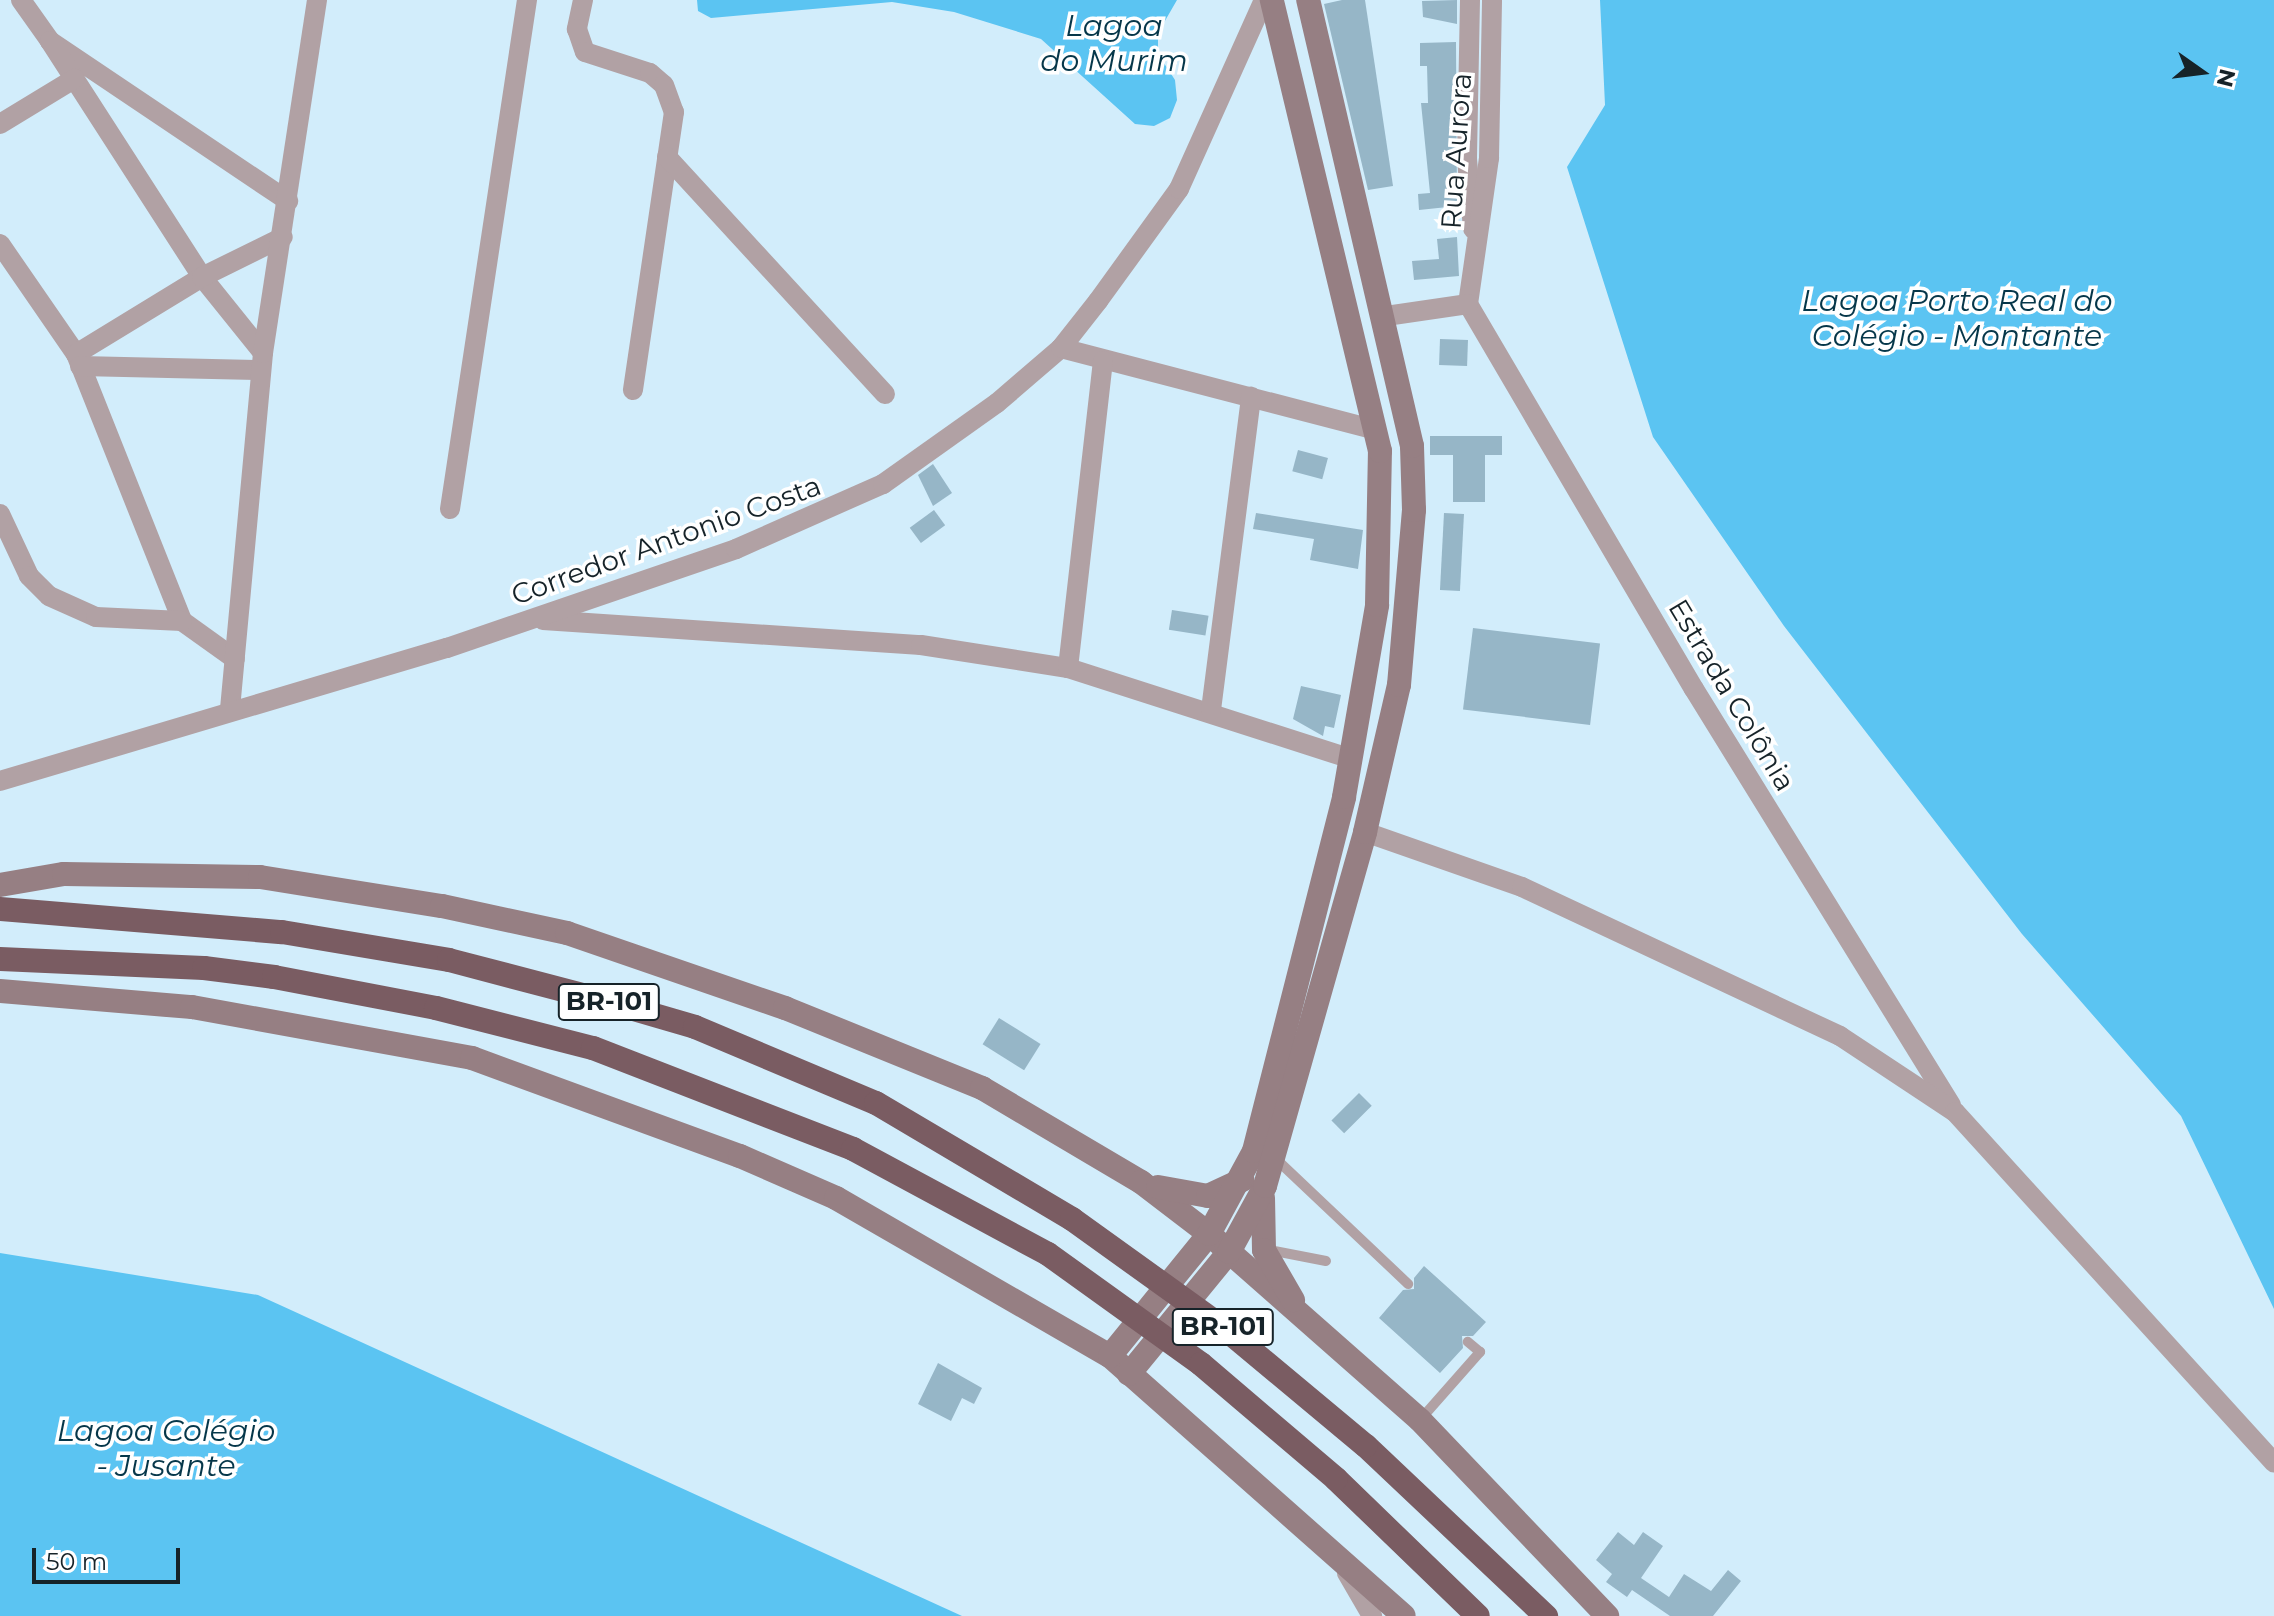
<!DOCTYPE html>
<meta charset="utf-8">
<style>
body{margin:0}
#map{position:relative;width:2274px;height:1616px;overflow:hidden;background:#d2edfb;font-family:Montserrat,sans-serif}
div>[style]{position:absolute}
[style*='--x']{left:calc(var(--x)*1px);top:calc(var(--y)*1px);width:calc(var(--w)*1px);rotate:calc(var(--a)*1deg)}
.water>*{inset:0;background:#5bc4f2}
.building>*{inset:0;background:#96b6c7;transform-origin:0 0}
.service>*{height:10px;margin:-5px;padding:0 5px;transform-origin:5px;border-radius:5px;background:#b1a1a4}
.minor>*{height:20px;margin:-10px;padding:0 10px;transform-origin:10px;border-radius:10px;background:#b1a1a4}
.secondary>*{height:24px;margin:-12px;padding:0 12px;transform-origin:12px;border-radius:12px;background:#967f83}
.trunk>*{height:24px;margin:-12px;padding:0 12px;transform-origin:12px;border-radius:12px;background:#7a5c62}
.trunk-bridge>*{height:24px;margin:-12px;padding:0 12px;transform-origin:12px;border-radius:12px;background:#7a5c62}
span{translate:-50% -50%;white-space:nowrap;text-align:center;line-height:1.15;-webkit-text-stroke:7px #fff;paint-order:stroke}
.shield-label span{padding:2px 6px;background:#fff;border:2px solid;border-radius:6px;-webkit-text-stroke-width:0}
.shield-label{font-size:26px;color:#162329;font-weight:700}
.street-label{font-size:28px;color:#162329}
.water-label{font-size:30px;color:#06374a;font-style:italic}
.north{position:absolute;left:2162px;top:32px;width:80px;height:80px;-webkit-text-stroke:6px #fff;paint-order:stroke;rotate:104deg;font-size:22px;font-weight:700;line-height:32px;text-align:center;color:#162329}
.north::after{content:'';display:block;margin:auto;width:28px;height:36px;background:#162329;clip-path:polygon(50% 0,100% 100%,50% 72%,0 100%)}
.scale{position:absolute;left:32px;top:1548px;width:148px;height:36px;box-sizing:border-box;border:4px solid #162329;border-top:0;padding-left:10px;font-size:24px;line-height:28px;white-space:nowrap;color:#162329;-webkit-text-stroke:6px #fff;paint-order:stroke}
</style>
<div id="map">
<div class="water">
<div style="clip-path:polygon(697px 0,1177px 0,1158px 33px,1158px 54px,1175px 80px,1177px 100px,1170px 118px,1154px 126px,1135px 124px,1041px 39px,954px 12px,892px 2px,711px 18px,698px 11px)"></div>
<div style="clip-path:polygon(1600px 0,2274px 0,2274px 1309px,2181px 1116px,2022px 934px,1784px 626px,1653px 437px,1567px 167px,1605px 105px)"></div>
<div style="clip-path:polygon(0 1253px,258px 1295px,962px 1616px,0 1616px)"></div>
</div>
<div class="building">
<div style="clip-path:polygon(1342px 0,1365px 0,1393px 186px,1368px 190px,1324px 4px)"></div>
<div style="clip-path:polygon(1457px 0,1457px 24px,1423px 17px,1422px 1px)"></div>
<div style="clip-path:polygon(1456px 42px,1457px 206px,1419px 210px,1418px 194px,1430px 193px,1421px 103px,1428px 103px,1427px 66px,1420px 66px,1420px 43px)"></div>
<div style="clip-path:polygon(1457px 237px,1459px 276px,1414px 280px,1412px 261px,1439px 259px,1437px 239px)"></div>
<div style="left:1440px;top:339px;width:28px;height:26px;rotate:2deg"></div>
<div style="clip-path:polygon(1430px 436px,1502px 436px,1502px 455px,1485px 455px,1485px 502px,1453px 502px,1453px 455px,1430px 455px)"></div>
<div style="left:1298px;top:450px;width:31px;height:22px;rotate:15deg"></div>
<div style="clip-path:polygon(933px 464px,952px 493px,933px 506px,918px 475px)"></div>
<div style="left:934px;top:510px;width:19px;height:30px;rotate:54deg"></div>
<div style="clip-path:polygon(1256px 513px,1363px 530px,1358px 569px,1310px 560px,1314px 539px,1253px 529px)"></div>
<div style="left:1444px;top:513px;width:20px;height:77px;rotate:3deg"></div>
<div style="left:1172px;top:610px;width:37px;height:20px;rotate:9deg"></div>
<div style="left:1473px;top:628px;width:128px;height:82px;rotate:7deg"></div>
<div style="clip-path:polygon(1301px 686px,1341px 695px,1334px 728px,1325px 726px,1323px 736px,1293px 719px)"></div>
<div style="left:999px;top:1018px;width:49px;height:31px;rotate:32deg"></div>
<div style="left:1359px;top:1093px;width:18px;height:39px;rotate:45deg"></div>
<div style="clip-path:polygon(1424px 1266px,1486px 1322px,1473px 1336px,1462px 1336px,1463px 1348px,1440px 1373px,1379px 1318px,1403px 1290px,1414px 1289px,1414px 1278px)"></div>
<div style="clip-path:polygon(938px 1363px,982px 1388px,974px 1404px,962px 1398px,951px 1421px,918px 1404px)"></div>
<div style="clip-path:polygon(1618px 1532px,1634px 1545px,1643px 1532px,1663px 1546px,1641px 1578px,1669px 1597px,1684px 1574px,1711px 1591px,1728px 1570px,1741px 1581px,1713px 1616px,1670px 1616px,1632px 1590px,1627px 1597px,1606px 1582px,1612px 1574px,1596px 1560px)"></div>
</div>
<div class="service">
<div style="--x:1276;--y:1159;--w:182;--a:43.4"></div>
<div style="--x:1269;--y:1250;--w:58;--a:10.9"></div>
<div style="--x:1420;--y:1420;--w:91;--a:-48.6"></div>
<div style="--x:1480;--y:1352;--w:16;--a:-140"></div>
</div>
<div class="minor">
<div style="--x:21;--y:0;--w:50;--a:54.7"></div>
<div style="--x:50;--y:41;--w:287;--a:33.9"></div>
<div style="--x:583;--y:0;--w:30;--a:102"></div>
<div style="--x:577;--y:29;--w:24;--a:71"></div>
<div style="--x:585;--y:52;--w:68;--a:17.9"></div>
<div style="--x:650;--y:73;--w:18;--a:41"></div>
<div style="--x:664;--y:85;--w:29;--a:70"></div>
<div style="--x:674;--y:112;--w:281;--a:98.4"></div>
<div style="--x:1470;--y:0;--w:159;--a:91.1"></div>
<div style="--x:1467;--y:159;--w:70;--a:85.1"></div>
<div style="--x:50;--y:41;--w:281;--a:57.2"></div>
<div style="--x:202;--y:277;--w:97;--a:51.2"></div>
<div style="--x:0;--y:124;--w:87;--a:-31.3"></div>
<div style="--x:667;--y:157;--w:322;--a:47.4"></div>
<div style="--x:0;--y:244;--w:134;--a:55.4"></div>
<div style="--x:76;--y:354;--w:287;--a:68.3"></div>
<div style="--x:182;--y:621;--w:65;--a:35.6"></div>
<div style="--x:1468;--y:304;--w:446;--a:59.6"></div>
<div style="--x:1694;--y:689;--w:489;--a:58.3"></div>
<div style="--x:1468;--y:304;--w:148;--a:-81.8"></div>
<div style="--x:1489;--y:158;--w:158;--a:-88.9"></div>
<div style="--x:1386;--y:316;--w:83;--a:-8.3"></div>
<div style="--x:1061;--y:348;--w:322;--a:14.6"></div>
<div style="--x:76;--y:354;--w:148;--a:-31.4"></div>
<div style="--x:202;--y:277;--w:90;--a:-26.3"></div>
<div style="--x:80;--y:366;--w:181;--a:1.3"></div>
<div style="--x:450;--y:509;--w:515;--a:-81.4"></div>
<div style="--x:0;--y:514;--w:68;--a:64.9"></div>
<div style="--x:29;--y:576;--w:28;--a:45"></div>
<div style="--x:49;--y:596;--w:51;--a:24.1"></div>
<div style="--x:96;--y:617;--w:86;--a:2.7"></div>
<div style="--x:543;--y:620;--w:379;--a:3.8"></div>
<div style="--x:921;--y:645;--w:149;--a:8.9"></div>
<div style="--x:1068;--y:668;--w:298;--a:17.8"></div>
<div style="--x:1068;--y:668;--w:309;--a:-83.5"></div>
<div style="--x:230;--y:709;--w:358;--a:-84.7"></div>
<div style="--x:263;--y:353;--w:357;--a:-81.3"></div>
<div style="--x:1211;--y:710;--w:316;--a:-82.7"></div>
<div style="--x:0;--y:781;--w:466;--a:-16.6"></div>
<div style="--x:447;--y:648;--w:305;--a:-18.9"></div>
<div style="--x:736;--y:549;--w:161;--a:-23.9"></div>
<div style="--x:883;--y:484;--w:140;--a:-35.4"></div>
<div style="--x:997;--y:403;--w:84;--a:-40.7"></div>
<div style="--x:1061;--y:348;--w:60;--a:-51.8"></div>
<div style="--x:1098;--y:301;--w:138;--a:-54.1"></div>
<div style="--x:1179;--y:189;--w:207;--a:-65.8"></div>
<div style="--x:1365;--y:832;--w:166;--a:19.3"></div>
<div style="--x:1522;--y:887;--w:351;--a:25.1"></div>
<div style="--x:1840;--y:1036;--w:138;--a:33.5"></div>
<div style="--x:1955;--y:1112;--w:474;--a:47.7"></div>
<div style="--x:1347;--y:1573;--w:50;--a:59.8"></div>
</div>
<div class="secondary">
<div style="--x:0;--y:885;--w:65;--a:-9.8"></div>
<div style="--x:64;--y:874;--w:196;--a:0.9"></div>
<div style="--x:260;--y:877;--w:184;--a:9.1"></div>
<div style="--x:442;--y:906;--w:128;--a:12.2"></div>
<div style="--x:567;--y:933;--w:231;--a:19"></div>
<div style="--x:785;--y:1008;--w:213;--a:22.1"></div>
<div style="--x:982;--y:1088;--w:185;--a:30.6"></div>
<div style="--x:1141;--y:1182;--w:86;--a:37.4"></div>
<div style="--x:1209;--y:1234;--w:281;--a:41.4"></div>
<div style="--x:1420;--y:1420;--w:271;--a:46.3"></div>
<div style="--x:0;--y:991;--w:193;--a:4.8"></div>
<div style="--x:192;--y:1007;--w:285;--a:10.3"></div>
<div style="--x:472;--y:1058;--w:285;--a:20.1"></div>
<div style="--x:740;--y:1156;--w:105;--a:23.6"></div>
<div style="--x:836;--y:1198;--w:316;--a:30"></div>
<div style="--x:1110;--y:1356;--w:392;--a:41.5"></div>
<div style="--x:1158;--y:1187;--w:51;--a:10.2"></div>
<div style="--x:1208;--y:1196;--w:38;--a:-25"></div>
<div style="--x:1263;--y:1198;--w:52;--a:88.9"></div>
<div style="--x:1264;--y:1250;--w:58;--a:59.9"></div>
<div style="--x:1110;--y:1356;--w:157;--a:-50.9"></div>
<div style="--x:1209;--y:1234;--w:94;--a:-61.5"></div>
<div style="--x:1254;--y:1151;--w:365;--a:-75.7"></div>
<div style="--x:1344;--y:797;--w:195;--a:-80.2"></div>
<div style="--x:1377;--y:605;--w:154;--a:-88.9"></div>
<div style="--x:1380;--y:451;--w:464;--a:-103.5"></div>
<div style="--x:1129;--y:1374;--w:158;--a:-50.7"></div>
<div style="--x:1229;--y:1252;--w:75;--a:-61.4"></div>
<div style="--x:1265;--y:1186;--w:368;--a:-74.2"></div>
<div style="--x:1365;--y:832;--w:151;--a:-77"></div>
<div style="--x:1399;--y:685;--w:176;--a:-85.1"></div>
<div style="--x:1414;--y:510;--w:64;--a:-91.8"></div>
<div style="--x:1412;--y:446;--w:458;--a:-103.1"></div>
</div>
<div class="trunk">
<div style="--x:0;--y:909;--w:283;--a:4.7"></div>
<div style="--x:282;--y:932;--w:169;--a:9.5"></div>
<div style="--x:449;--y:960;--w:170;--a:14.7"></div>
<div style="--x:613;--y:1003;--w:85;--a:16.3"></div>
<div style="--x:695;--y:1027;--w:196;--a:22.8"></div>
<div style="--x:876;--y:1103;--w:228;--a:30.6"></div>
<div style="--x:0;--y:959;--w:204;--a:2.5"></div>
<div style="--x:204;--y:968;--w:71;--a:7.3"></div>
<div style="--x:274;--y:977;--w:165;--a:10.8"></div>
<div style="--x:436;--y:1008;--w:162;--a:14.3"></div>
<div style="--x:593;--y:1048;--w:279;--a:21.2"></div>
<div style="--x:853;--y:1149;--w:221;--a:28.3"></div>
<div style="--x:1366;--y:1446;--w:248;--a:43.4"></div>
<div style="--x:1336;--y:1479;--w:197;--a:44"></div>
</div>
<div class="trunk-bridge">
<div style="--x:1072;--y:1219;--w:193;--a:35.7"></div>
<div style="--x:1229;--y:1332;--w:178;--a:39.8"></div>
<div style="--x:1048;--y:1254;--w:188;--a:35.7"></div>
<div style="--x:1201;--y:1364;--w:177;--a:40.4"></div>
</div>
<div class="shield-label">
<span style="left:609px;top:1002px">BR-101</span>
<span style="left:1223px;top:1327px">BR-101</span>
</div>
<div class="street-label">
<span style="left:1456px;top:151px;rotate:-86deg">Rua Aurora</span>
<span style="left:666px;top:540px;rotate:-20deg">Corredor Antonio Costa</span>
<span style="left:1732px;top:695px;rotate:59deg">Estrada Colônia</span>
</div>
<div class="water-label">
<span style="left:1114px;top:43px">Lagoa<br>do Murim</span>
<span style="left:1957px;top:318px">Lagoa Porto Real do<br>Colégio - Montante</span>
<span style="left:166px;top:1448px">Lagoa Colégio<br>- Jusante</span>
</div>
<div class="north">N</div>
<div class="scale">50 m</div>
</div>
